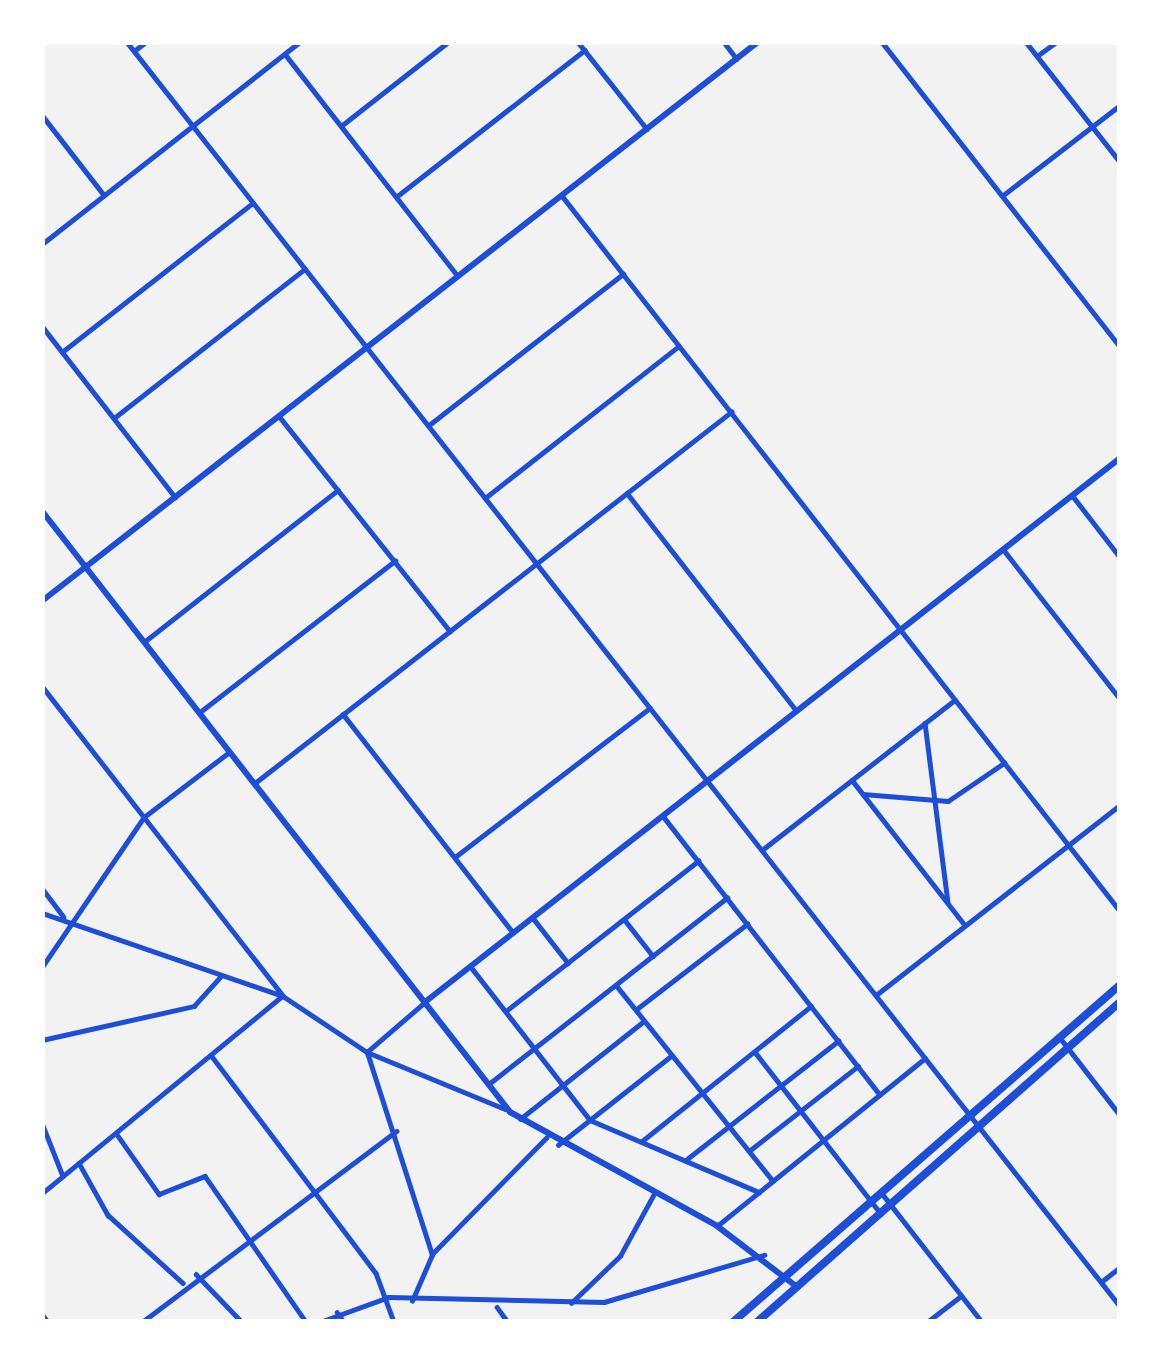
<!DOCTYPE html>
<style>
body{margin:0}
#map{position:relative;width:1162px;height:1364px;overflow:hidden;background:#f2f2f2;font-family:Cabin,sans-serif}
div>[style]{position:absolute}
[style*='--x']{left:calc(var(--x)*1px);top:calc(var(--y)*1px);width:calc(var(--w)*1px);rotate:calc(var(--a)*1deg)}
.minor>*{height:4.5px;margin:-2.25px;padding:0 2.25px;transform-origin:2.25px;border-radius:2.25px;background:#1d4ed8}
.tertiary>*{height:6px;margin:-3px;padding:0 3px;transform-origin:3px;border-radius:3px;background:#1d4ed8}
.secondary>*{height:8px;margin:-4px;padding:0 4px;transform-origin:4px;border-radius:4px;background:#1d4ed8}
span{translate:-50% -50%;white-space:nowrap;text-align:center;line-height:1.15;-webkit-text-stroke:12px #fff;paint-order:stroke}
.frame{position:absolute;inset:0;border:45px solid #fff;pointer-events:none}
</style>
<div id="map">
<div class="minor">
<div style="--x:127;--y:42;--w:1607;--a:51.85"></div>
<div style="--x:578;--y:42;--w:111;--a:51.6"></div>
<div style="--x:724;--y:42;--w:21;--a:53"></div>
<div style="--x:882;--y:42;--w:387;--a:52"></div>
<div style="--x:1026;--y:42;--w:152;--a:51.9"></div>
<div style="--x:134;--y:51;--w:15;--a:-37"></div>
<div style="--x:285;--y:54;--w:281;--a:52.1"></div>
<div style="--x:1037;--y:56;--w:24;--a:-36"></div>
<div style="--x:42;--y:115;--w:101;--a:52.2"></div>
<div style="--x:341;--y:126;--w:136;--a:-38.1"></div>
<div style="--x:1002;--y:196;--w:149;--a:-37.6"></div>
<div style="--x:396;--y:197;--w:239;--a:-37.9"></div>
<div style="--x:563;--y:197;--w:906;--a:52.04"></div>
<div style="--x:42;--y:244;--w:328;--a:-38.1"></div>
<div style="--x:42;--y:326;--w:217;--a:52.1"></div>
<div style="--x:62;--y:352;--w:242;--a:-38"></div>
<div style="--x:279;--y:416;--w:275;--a:51.5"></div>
<div style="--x:114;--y:418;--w:242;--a:-38"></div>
<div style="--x:429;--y:425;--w:246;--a:-37.9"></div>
<div style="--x:627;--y:493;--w:276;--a:52.1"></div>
<div style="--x:1072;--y:495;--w:78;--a:52.3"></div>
<div style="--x:485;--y:498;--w:246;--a:-38.1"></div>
<div style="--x:1003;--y:549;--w:190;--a:52"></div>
<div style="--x:144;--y:642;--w:246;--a:-38.1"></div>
<div style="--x:42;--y:686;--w:393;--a:52.1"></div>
<div style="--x:283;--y:996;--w:312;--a:140.6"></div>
<div style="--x:200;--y:712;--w:247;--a:-37.8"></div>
<div style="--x:343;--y:714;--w:276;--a:52.1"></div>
<div style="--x:925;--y:723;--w:180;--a:82.7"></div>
<div style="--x:852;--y:780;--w:184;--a:52.1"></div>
<div style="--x:255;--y:783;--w:604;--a:-37.93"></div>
<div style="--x:863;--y:794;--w:85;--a:4.7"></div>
<div style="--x:948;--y:801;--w:68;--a:-34.2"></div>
<div style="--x:663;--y:816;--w:353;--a:52.1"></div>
<div style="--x:762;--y:850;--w:244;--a:-37.9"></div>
<div style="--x:455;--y:857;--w:245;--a:-37.4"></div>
<div style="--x:42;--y:888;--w:36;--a:53"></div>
<div style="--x:42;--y:913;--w:255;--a:19"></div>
<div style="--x:283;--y:996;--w:101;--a:33.7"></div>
<div style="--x:367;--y:1052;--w:149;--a:22.4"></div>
<div style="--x:533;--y:918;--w:57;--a:52.1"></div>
<div style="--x:624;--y:919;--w:47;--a:51.9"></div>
<div style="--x:42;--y:967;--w:181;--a:-55.8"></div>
<div style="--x:144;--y:817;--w:106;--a:-37.3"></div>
<div style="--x:471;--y:967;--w:194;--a:52.1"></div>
<div style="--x:590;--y:1120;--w:184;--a:23.1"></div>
<div style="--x:616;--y:985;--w:251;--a:51.3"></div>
<div style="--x:876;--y:995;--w:309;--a:-37.9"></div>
<div style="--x:638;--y:1008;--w:138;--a:-37.6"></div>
<div style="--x:506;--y:1011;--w:244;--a:-38"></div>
<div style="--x:1061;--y:1039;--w:96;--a:52.2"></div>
<div style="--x:42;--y:1040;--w:156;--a:-12.6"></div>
<div style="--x:194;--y:1006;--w:39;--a:-48"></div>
<div style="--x:755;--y:1052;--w:205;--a:52.1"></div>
<div style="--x:211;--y:1055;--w:273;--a:52.9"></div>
<div style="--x:376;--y:1273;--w:52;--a:69.8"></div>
<div style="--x:490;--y:1083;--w:301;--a:-38"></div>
<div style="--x:520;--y:1119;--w:157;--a:-38.3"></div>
<div style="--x:42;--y:1123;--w:57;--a:68.4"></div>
<div style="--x:116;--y:1133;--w:75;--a:54.8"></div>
<div style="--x:159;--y:1194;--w:49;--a:-21.4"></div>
<div style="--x:205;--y:1176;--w:178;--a:55.3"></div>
<div style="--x:642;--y:1141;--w:216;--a:-38.6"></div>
<div style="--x:558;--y:1145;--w:144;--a:-38.2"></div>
<div style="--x:749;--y:1151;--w:138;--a:-37.9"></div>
<div style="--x:687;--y:1159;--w:192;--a:-38"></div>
<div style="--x:79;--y:1163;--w:60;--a:60.9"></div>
<div style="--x:108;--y:1215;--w:101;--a:42.2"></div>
<div style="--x:884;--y:1196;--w:160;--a:52.1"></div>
<div style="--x:717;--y:1226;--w:267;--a:-38.9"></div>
<div style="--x:432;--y:1254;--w:163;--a:-45.5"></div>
<div style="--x:196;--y:1274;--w:66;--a:46.2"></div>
<div style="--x:1101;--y:1282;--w:24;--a:-38"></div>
<div style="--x:412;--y:1301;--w:50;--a:-66.5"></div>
<div style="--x:432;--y:1255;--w:213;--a:-107.8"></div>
<div style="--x:367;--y:1052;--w:77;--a:-40.8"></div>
<div style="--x:571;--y:1303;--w:68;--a:-43.8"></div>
<div style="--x:620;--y:1256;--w:71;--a:-61.3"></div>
<div style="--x:497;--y:1307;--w:19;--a:54"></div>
<div style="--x:337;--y:1312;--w:12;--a:55"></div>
<div style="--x:42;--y:1314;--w:10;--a:53"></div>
<div style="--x:142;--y:1322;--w:318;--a:-36.9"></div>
<div style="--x:320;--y:1322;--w:73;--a:-19.9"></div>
<div style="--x:389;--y:1297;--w:215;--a:1.3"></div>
<div style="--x:604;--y:1302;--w:167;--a:-16.4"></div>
<div style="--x:927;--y:1322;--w:43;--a:-37.4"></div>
</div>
<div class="tertiary">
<div style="--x:42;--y:511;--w:762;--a:52.09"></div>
<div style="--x:510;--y:1112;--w:236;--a:28.8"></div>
<div style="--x:717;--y:1226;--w:101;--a:37.3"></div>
<div style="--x:42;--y:601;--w:908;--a:-37.98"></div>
<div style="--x:425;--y:1002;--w:883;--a:-38.05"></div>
</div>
<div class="secondary">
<div style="--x:733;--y:1322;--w:513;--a:-41.05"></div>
<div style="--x:757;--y:1322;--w:484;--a:-41.4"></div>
</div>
<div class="frame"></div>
</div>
